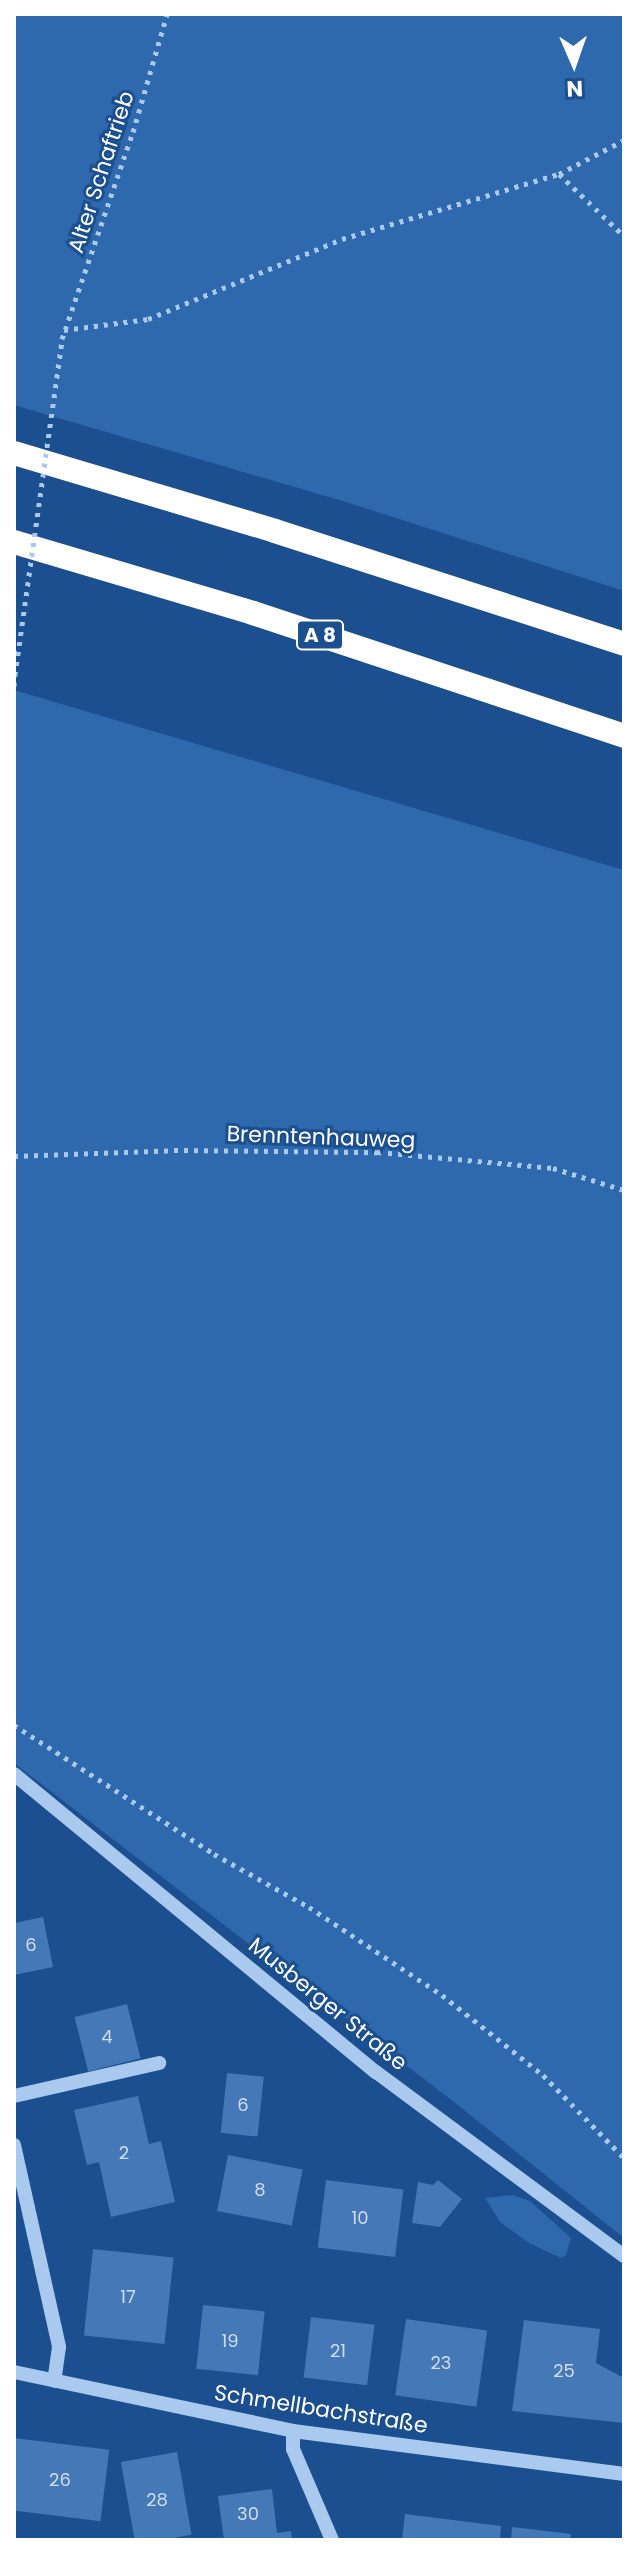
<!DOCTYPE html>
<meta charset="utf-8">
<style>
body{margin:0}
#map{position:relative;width:638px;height:2554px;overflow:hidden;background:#1b4f8f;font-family:Poppins,sans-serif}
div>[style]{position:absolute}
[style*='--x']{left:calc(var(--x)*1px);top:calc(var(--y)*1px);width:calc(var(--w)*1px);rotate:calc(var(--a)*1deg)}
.green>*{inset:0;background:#2e69ad}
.building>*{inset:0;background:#4478b7;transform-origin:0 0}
.path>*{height:5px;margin-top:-2.5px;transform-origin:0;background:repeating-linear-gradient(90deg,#a9c9ee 0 4px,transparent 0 10px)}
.minor>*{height:14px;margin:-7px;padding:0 7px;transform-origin:7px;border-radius:7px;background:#a9c9ee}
.highway>*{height:24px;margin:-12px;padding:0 12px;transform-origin:12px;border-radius:12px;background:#fff}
.path-bridge>*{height:5px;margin-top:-2.5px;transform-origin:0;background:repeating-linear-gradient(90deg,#a9c9ee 0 4px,transparent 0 10px)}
span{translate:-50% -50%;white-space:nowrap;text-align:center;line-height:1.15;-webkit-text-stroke:6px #1b4f8f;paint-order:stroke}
.number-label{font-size:18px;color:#d0dded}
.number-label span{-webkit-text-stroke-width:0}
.shield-label span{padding:2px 6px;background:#1b4f8f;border:2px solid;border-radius:6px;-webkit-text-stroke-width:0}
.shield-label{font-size:20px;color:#fff;font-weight:700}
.street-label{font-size:22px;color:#fff}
.frame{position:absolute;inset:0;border:16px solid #fff;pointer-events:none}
.north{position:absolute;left:534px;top:24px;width:80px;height:80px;-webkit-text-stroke:6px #1b4f8f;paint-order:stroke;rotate:178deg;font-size:22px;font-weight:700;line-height:32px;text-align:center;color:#fff}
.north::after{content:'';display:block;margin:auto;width:28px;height:36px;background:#fff;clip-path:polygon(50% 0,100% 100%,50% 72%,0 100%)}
</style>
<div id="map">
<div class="green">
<div style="clip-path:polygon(14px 14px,624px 14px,624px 591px,346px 502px,14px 405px)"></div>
<div style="clip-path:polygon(14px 690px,624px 870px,624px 2238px,459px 2106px,14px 1763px)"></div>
<div style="clip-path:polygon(513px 2195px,530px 2201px,571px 2238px,566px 2255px,561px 2258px,529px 2243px,500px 2222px,485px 2198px)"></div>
</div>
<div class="building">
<div style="clip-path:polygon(43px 1917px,53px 1967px,14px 1975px,14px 1923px)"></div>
<div style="left:127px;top:2004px;width:56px;height:54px;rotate:76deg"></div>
<div style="left:227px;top:2073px;width:37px;height:60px;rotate:6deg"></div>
<div style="clip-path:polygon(138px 2096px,149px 2144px,161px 2141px,175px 2202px,111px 2217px,99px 2162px,87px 2165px,74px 2110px)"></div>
<div style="left:228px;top:2155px;width:76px;height:57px;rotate:11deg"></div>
<div style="left:326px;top:2180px;width:78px;height:68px;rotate:7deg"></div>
<div style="clip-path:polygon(438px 2180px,462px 2199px,440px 2227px,412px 2223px,418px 2182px,433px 2185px)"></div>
<div style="left:93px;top:2249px;width:81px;height:87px;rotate:6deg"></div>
<div style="left:203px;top:2305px;width:62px;height:64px;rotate:6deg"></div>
<div style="left:311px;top:2317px;width:64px;height:61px;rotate:7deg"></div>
<div style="left:406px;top:2319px;width:82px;height:77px;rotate:8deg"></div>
<div style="clip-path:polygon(524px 2320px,600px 2329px,596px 2363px,624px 2378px,624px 2423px,512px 2411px)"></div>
<div style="left:14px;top:2438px;width:96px;height:72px;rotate:7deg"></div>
<div style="left:177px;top:2452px;width:84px;height:57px;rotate:80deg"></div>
<div style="clip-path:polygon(272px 2489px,277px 2533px,291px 2531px,292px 2540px,224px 2540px,218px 2496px)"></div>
<div style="clip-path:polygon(405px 2514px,501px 2526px,500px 2540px,402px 2540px)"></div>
<div style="clip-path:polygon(512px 2527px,571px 2534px,570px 2540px,511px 2540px)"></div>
</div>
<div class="path">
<div style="--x:559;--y:174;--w:90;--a:43.6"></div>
<div style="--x:64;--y:330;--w:85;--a:-7.5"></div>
<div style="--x:148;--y:319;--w:210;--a:-22.4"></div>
<div style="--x:342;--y:239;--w:227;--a:-16.7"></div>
<div style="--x:559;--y:174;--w:73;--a:-27.6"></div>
<div style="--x:62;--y:339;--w:219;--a:-71.1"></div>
<div style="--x:133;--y:132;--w:123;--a:-73.9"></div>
<div style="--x:14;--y:686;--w:11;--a:-85"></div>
<div style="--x:14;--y:1156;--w:160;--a:-2.1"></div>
<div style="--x:174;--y:1150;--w:204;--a:0.6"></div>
<div style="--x:378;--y:1152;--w:176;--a:5.2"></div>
<div style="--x:553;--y:1168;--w:74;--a:17.2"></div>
<div style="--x:14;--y:1725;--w:238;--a:32.8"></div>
<div style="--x:214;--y:1854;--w:109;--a:29.2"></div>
<div style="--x:309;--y:1907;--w:159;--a:33.5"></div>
<div style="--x:442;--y:1995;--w:129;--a:38.4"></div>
<div style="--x:543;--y:2075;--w:116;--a:45.7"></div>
</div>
<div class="minor">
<div style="--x:14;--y:1774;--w:469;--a:39.5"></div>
<div style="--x:376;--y:2072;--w:309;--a:36.6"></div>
<div style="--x:14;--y:2096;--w:149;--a:-12.8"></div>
<div style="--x:14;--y:2145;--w:207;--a:77.4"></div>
<div style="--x:59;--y:2347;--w:34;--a:98"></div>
<div style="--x:14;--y:2372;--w:285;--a:11.9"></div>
<div style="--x:293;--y:2431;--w:334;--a:7.4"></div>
<div style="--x:293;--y:2431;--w:18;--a:90"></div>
<div style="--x:293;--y:2449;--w:99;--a:66.8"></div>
</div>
<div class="highway">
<div style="--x:14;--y:453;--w:272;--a:16.6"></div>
<div style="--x:275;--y:531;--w:367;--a:17.9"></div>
<div style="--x:14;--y:542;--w:249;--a:16.5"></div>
<div style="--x:253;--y:613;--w:391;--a:18.3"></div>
</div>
<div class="path-bridge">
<div style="--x:15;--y:675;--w:339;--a:-82"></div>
</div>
<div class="number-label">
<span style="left:31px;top:1945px">6</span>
<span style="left:107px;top:2037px">4</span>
<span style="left:243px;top:2105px">6</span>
<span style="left:124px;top:2153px">2</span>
<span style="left:260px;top:2190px">8</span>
<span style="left:360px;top:2218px">10</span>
<span style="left:128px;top:2297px">17</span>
<span style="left:230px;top:2341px">19</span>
<span style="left:338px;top:2351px">21</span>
<span style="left:441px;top:2363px">23</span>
<span style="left:564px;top:2371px">25</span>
<span style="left:60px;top:2480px">26</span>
<span style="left:157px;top:2500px">28</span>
<span style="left:248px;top:2514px">30</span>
</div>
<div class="shield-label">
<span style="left:320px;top:635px">A 8</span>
</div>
<div class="street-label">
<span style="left:101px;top:172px;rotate:-72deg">Alter Schaftrieb</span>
<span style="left:321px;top:1137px;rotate:2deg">Brenntenhauweg</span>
<span style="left:328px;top:2004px;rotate:39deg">Musberger Straße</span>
<span style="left:321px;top:2409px;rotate:9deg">Schmellbachstraße</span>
</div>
<div class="frame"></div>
<div class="north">N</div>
</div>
